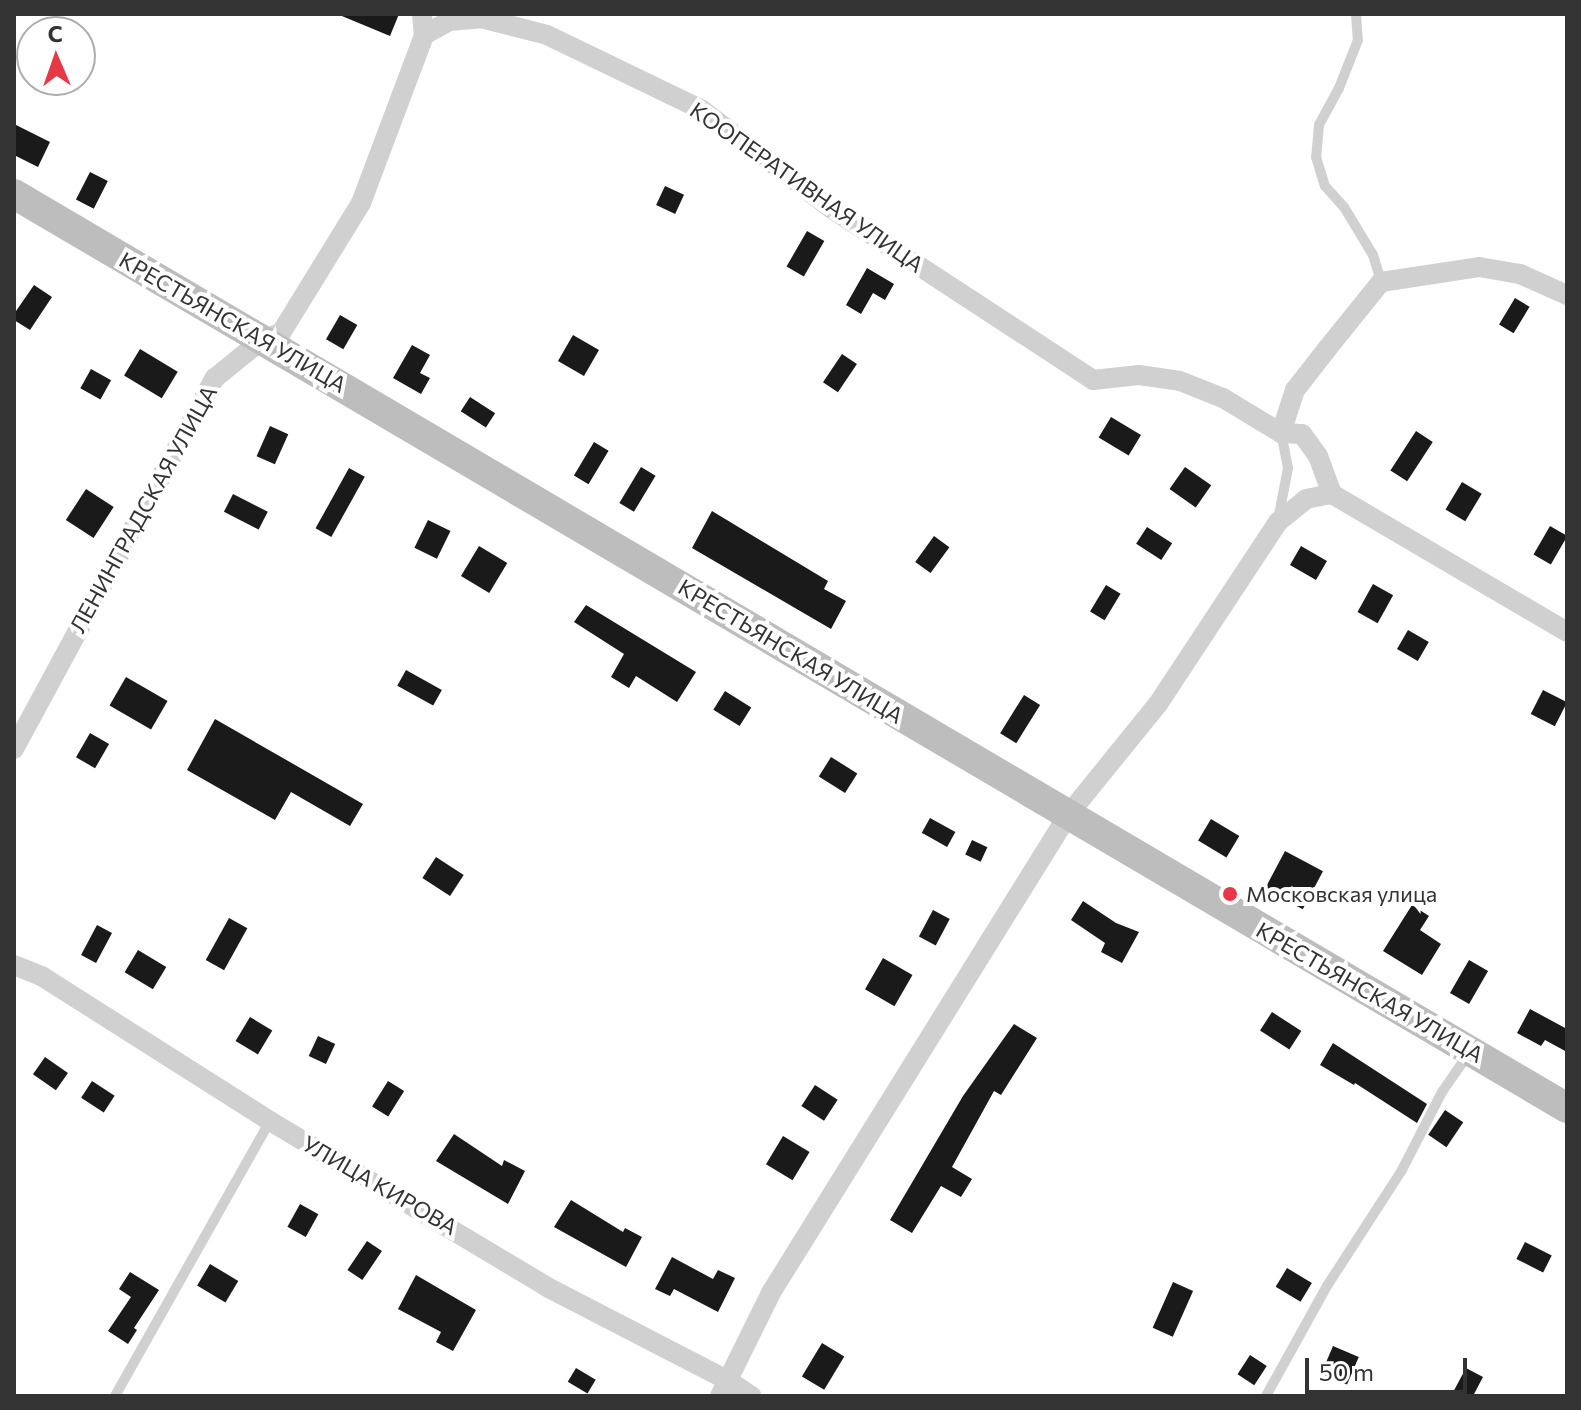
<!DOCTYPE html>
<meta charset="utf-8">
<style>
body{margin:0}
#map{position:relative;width:1581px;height:1410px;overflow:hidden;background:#fff;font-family:Commissioner,sans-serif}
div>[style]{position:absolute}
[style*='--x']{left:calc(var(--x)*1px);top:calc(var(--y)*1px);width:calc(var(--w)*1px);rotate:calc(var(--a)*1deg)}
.building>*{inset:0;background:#1a1a1a;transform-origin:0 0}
.lane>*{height:10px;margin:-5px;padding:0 5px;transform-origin:5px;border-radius:5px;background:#d0d0d0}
.street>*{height:20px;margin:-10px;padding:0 10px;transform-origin:10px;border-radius:10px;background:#d0d0d0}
.secondary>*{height:30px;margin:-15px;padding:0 15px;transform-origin:15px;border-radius:15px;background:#bdbdbd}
.dots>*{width:22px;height:22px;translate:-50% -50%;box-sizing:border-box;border:4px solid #fff;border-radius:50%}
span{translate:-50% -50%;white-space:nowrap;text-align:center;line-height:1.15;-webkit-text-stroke:8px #fff;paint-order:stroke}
.street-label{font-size:22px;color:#333}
.poi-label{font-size:22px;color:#333}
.left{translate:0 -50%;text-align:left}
.frame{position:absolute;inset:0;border:16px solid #333;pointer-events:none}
.north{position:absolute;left:16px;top:16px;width:80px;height:80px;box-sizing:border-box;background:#fff;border:2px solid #adadad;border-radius:50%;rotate:358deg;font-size:22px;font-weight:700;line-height:32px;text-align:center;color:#333}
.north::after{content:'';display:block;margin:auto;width:28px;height:36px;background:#e63946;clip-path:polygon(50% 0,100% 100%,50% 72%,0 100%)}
.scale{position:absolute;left:1305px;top:1358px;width:162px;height:36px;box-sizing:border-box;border:4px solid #333;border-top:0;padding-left:10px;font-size:24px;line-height:28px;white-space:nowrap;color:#333;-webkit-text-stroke:6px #fff;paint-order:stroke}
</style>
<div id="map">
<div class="building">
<div style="clip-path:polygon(337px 14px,399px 14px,390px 36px)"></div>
<div style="clip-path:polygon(14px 124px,50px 142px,38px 167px,14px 155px)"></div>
<div style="left:90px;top:172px;width:20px;height:31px;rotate:27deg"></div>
<div style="left:665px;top:186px;width:21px;height:21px;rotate:25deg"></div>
<div style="left:807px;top:231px;width:20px;height:41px;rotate:30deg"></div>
<div style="clip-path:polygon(867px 268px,894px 284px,885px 300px,873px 293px,861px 314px,846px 305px)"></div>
<div style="clip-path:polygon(34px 285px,52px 297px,30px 330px,14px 320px,14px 314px)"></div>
<div style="left:1515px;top:298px;width:17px;height:31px;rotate:31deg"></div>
<div style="left:340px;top:315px;width:20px;height:28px;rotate:30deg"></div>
<div style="left:573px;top:335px;width:30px;height:30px;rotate:30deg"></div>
<div style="clip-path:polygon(412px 345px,430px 355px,420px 373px,430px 378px,421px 394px,393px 378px)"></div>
<div style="left:140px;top:349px;width:44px;height:31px;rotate:31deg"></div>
<div style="left:842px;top:354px;width:18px;height:34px;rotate:34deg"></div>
<div style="left:91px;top:369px;width:23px;height:22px;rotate:29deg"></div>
<div style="left:470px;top:397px;width:30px;height:17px;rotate:33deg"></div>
<div style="left:1111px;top:417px;width:35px;height:24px;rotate:31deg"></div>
<div style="left:270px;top:426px;width:20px;height:33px;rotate:24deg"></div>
<div style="left:1416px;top:431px;width:20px;height:47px;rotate:33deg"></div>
<div style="left:594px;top:442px;width:17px;height:39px;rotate:31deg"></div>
<div style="left:641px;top:467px;width:17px;height:42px;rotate:31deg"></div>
<div style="left:1185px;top:467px;width:32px;height:27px;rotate:35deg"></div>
<div style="left:349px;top:468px;width:18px;height:69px;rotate:29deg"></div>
<div style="left:1462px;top:482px;width:23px;height:32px;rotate:31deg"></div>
<div style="left:86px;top:489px;width:33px;height:37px;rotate:33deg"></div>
<div style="left:233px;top:494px;width:39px;height:20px;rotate:27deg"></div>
<div style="clip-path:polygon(712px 511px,828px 581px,824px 589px,846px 601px,831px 629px,692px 548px)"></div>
<div style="left:428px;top:520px;width:25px;height:31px;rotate:26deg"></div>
<div style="left:1550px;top:526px;width:20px;height:33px;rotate:30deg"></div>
<div style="left:1147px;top:527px;width:30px;height:20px;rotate:33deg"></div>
<div style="left:934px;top:536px;width:19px;height:32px;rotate:36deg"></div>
<div style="left:479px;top:546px;width:33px;height:35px;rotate:31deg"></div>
<div style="left:1301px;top:546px;width:30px;height:22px;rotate:30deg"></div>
<div style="left:1373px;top:584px;width:23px;height:32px;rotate:29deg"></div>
<div style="left:1106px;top:585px;width:17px;height:31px;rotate:31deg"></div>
<div style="clip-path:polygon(586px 605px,696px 672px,677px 702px,636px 676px,629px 688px,611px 677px,624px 654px,574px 622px)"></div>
<div style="left:1408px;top:630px;width:24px;height:22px;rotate:30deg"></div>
<div style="left:406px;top:670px;width:41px;height:18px;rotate:29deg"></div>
<div style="left:126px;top:677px;width:48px;height:33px;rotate:30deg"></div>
<div style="left:1543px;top:690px;width:27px;height:27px;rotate:27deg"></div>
<div style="left:725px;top:691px;width:31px;height:22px;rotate:32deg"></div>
<div style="left:1024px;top:695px;width:19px;height:45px;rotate:32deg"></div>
<div style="clip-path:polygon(215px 719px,363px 804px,350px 826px,291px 792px,275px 820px,187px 770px)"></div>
<div style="left:90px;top:733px;width:22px;height:28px;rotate:30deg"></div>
<div style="left:831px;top:757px;width:31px;height:23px;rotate:32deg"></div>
<div style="left:930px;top:818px;width:29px;height:17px;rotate:29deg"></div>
<div style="left:1211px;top:819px;width:33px;height:25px;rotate:31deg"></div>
<div style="left:972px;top:840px;width:17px;height:16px;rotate:25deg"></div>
<div style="left:1285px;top:851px;width:43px;height:43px;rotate:28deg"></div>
<div style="left:436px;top:857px;width:33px;height:25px;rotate:33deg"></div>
<div style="clip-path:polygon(1083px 901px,1116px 923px,1139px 932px,1122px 963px,1101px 952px,1105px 943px,1071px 920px)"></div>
<div style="clip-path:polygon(1412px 905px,1429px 916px,1420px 930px,1441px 944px,1422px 975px,1383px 951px)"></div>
<div style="left:933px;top:910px;width:19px;height:30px;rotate:28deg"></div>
<div style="left:229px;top:918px;width:21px;height:48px;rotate:29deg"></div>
<div style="left:97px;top:925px;width:17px;height:34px;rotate:28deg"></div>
<div style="left:138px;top:950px;width:33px;height:26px;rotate:31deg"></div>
<div style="left:883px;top:958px;width:34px;height:36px;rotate:30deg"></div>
<div style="left:1469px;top:960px;width:22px;height:38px;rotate:30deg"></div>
<div style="clip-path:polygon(1530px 1009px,1567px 1029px,1567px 1052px,1545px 1040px,1541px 1046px,1517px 1033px)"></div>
<div style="left:1272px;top:1012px;width:35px;height:22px;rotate:33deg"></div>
<div style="left:250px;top:1017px;width:26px;height:28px;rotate:31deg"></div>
<div style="clip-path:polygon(1014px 1024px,1037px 1038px,1001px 1095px,994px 1091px,952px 1167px,972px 1179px,961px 1197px,941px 1186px,912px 1233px,890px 1220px,963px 1096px)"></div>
<div style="left:318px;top:1036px;width:19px;height:22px;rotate:25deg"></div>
<div style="clip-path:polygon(1333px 1043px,1427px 1104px,1417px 1123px,1355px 1083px,1354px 1085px,1320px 1065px)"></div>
<div style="left:45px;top:1057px;width:28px;height:21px;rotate:35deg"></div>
<div style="left:92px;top:1081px;width:27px;height:20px;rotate:33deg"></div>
<div style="left:388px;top:1081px;width:19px;height:30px;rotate:32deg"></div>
<div style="left:815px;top:1085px;width:27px;height:25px;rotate:33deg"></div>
<div style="left:1445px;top:1110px;width:22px;height:30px;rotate:34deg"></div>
<div style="clip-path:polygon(454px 1134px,502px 1166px,504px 1160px,525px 1171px,508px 1204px,436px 1161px)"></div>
<div style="left:783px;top:1136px;width:31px;height:33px;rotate:31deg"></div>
<div style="clip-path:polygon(571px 1200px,623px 1232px,625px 1228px,642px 1237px,626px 1267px,554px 1227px)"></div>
<div style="left:300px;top:1204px;width:21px;height:26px;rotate:29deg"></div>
<div style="left:367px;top:1241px;width:18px;height:35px;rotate:34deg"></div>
<div style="left:1525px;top:1242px;width:30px;height:19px;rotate:27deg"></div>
<div style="clip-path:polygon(672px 1257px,713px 1279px,718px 1270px,735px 1278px,718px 1312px,674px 1289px,670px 1296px,655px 1289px)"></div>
<div style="left:210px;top:1264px;width:33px;height:25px;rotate:31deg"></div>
<div style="left:1287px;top:1268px;width:29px;height:22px;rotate:31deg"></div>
<div style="clip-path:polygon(130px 1272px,159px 1290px,134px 1328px,137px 1330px,128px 1344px,108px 1331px,131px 1297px,119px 1289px)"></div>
<div style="clip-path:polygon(416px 1275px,476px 1310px,453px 1351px,436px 1342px,441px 1332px,398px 1309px)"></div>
<div style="left:1173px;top:1282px;width:22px;height:50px;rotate:24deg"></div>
<div style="left:822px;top:1343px;width:26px;height:39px;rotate:31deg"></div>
<div style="left:1333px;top:1346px;width:28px;height:30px;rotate:23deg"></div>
<div style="left:1250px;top:1355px;width:20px;height:23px;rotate:33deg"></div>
<div style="left:576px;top:1368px;width:23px;height:16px;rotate:31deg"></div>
<div style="clip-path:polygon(1466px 1368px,1483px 1377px,1473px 1396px,1451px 1396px)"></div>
</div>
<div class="lane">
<div style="--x:1356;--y:14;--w:26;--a:86"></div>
<div style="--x:1358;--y:40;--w:52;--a:111.6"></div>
<div style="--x:1339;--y:88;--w:42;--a:118.4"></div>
<div style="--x:1319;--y:125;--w:32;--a:95"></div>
<div style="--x:1316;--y:157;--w:30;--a:73"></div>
<div style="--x:1325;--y:186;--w:28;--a:48"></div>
<div style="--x:1344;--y:207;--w:56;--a:58.9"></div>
<div style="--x:1373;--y:255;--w:28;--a:73"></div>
<div style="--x:1278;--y:520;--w:53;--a:-79.1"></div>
<div style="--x:1288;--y:468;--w:36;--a:-101"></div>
<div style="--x:115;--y:1396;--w:316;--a:-60.6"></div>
<div style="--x:1266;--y:1396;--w:126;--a:-61"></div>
<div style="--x:1327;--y:1286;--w:138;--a:-57.1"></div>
<div style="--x:1402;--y:1170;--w:88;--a:-62.9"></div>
<div style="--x:1442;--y:1092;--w:47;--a:-55.3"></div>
</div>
<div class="street">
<div style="--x:422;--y:14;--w:21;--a:85"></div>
<div style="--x:424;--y:35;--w:29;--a:-29"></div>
<div style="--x:449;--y:21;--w:32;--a:-5"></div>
<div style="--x:481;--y:18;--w:68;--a:14.4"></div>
<div style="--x:547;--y:35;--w:172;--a:25.8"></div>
<div style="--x:702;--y:110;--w:163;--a:37.3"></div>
<div style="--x:832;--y:209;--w:312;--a:33.2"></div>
<div style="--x:1093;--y:380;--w:46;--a:-6.2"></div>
<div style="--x:1139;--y:375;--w:41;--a:8.3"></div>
<div style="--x:1180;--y:381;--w:46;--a:21.6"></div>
<div style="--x:1223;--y:398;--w:68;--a:31.1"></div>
<div style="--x:1332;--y:494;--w:273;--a:30.4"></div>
<div style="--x:14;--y:749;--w:422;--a:-61.6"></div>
<div style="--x:215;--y:378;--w:62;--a:-39.1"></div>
<div style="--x:263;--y:339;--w:19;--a:-18"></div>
<div style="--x:281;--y:333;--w:153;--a:-58.4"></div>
<div style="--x:361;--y:203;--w:179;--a:-69.4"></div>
<div style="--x:14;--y:965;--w:31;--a:22"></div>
<div style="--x:43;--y:977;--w:269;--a:32.4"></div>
<div style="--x:270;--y:1121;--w:323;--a:30.9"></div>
<div style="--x:547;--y:1287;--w:205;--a:27.3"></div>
<div style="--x:729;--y:1381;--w:27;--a:34"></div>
<div style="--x:720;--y:1396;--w:117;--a:-63.7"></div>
<div style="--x:772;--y:1291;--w:561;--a:-58.12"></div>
<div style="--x:1068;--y:815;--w:143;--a:-51"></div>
<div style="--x:1158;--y:704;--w:218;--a:-56.6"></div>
<div style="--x:1278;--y:522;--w:36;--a:-39"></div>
<div style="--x:1306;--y:499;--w:26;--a:-11"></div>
<div style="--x:1332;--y:494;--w:40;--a:-110.2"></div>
<div style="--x:1318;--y:456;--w:27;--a:-126"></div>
<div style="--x:1302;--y:434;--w:21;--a:-177"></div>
<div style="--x:1281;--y:433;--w:45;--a:-72"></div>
<div style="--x:1295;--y:390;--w:52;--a:-52"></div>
<div style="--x:1327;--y:349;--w:86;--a:-51.1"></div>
<div style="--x:1381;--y:282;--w:99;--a:-8.7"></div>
<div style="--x:1479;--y:267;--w:42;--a:9.7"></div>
<div style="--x:1520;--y:274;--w:51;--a:24.1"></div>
</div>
<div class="secondary">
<div style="--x:14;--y:194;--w:1802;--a:30.48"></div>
</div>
<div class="dots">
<div style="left:1230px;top:894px;background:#e63946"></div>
</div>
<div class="street-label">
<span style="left:807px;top:187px;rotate:35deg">КООПЕРАТИВНАЯ УЛИЦА</span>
<span style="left:233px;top:322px;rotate:30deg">КРЕСТЬЯНСКАЯ УЛИЦА</span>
<span style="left:143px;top:509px;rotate:-61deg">ЛЕНИНГРАДСКАЯ УЛИЦА</span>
<span style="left:791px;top:651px;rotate:31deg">КРЕСТЬЯНСКАЯ УЛИЦА</span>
<span style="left:1370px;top:992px;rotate:30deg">КРЕСТЬЯНСКАЯ УЛИЦА</span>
<span style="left:380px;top:1185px;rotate:30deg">УЛИЦА КИРОВА</span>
</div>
<div class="poi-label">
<span class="left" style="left:1246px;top:894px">Московская улица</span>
</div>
<div class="frame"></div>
<div class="north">С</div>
<div class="scale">50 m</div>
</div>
